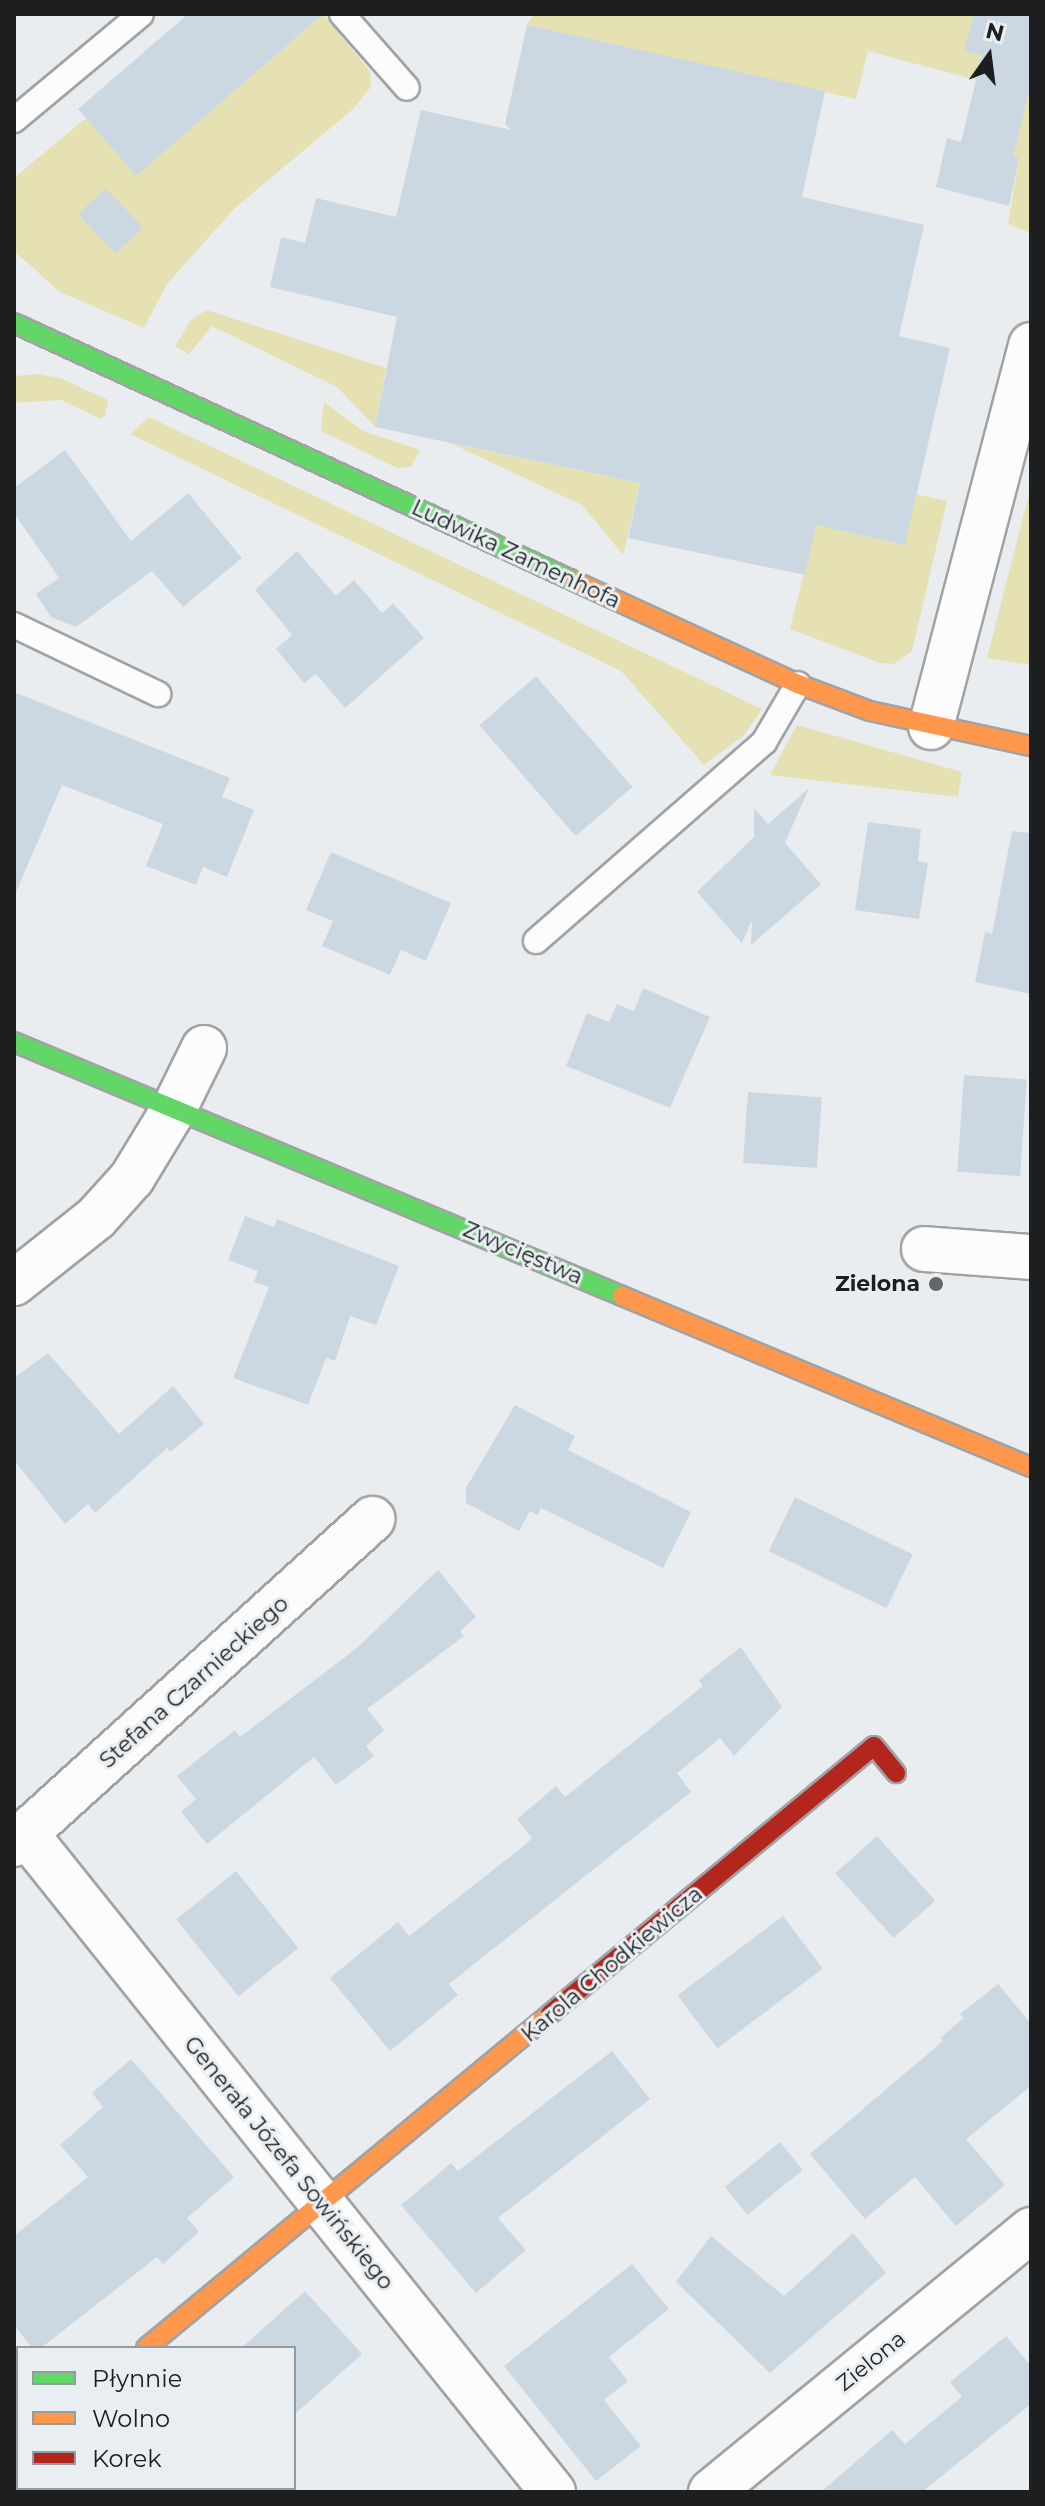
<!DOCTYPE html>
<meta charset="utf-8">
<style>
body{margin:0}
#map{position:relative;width:1045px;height:2506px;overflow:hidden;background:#eaedf0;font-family:Montserrat,sans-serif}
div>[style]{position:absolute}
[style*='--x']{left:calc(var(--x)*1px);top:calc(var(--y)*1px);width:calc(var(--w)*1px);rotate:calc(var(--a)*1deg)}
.green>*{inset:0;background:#e6e1b2}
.building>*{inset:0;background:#cbd8e2;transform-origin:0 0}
.roads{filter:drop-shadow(2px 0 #a0a2a4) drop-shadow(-2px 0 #a0a2a4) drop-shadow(0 2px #a0a2a4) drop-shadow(0 -2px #a0a2a4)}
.lane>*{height:24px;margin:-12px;padding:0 12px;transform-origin:12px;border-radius:12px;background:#fcfcfd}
.street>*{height:44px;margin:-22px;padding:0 22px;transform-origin:22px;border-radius:22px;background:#fcfcfd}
.fast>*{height:18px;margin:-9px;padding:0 9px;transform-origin:9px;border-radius:9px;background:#63d668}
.slow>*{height:18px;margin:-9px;padding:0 9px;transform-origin:9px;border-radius:9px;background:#ff974d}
.jam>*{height:18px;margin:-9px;padding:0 9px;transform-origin:9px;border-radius:9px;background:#b3261e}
.dots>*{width:22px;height:22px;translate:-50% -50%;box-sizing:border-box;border:4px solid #e8eef2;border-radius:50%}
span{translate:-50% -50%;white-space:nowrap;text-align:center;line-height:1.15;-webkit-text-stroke:6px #e8eef2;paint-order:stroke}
.street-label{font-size:22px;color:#1c1e1f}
.poi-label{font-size:22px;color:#1c1e1f;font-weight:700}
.right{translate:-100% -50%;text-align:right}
.frame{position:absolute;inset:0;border:16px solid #1c1e1f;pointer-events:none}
.legend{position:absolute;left:16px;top:2346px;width:280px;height:144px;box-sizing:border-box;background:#e8eef2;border:2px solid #969b9e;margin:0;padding:10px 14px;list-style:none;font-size:24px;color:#1c1e1f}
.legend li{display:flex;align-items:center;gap:16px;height:40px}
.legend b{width:40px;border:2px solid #969b9e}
.north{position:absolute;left:949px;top:16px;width:80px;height:80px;-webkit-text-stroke:6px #e8eef2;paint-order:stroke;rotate:14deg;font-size:22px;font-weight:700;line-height:32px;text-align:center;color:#1c1e1f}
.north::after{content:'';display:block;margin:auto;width:28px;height:36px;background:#1c1e1f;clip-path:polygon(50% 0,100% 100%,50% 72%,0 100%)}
</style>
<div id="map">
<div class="green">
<div style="clip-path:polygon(323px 14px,370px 71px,371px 87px,352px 110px,235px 208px,167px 284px,144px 328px,60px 292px,14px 251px,14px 178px,86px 118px,136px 175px)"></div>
<div style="clip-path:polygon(534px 14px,1031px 14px,982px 55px,976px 80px,868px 51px,856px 99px,527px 25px)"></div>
<div style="clip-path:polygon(1031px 85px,1031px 233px,1008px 224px,1019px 158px,1013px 156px)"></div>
<div style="clip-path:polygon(207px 310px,386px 368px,375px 427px,337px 387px,212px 326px,189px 354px,175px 346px,191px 320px)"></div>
<div style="clip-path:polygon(37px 374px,60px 378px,108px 400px,105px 416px,101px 419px,61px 400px,14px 403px,14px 376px)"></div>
<div style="clip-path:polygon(324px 402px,363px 431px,420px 450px,411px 467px,397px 468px,321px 431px)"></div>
<div style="clip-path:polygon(149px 417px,762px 709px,744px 735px,704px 765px,621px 671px,130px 434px)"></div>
<div style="clip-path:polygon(450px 443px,640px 483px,623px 555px,582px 505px)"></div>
<div style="clip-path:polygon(1031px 486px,1031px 665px,987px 658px)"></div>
<div style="clip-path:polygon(915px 494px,947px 501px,912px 651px,893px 664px,880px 663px,790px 629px,816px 525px,904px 545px)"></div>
<div style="clip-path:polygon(797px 725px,962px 772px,958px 797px,770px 775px)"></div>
</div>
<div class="building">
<div style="clip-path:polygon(188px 14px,323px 14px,136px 176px,78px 109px)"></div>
<div style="clip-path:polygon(974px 14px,1031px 14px,1031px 85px,1013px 156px,1019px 158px,1009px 206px,936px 187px,947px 138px,961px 142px,982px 55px,964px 51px)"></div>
<div style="clip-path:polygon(527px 25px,825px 91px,802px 197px,924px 225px,899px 336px,950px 348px,905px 545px,816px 525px,805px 575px,628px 538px,640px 483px,375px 427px,397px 317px,270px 287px,281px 237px,305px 243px,316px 198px,396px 217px,421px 110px,511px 130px,505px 124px)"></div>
<div style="left:106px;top:188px;width:54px;height:38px;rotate:47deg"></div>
<div style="clip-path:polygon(65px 450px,131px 541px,188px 493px,242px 558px,183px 607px,152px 571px,76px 627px,51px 617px,36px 594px,59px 578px,14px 513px,14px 488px)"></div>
<div style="clip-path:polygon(297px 551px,336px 596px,354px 580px,382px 613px,393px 603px,424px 638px,345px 708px,316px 674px,304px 683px,276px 649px,292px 635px,255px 590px)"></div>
<div style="left:536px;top:676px;width:147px;height:75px;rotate:49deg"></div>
<div style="clip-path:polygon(14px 692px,230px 778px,222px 797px,254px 810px,227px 877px,203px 867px,196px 885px,146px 866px,163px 824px,62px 785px,14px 897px)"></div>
<div style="clip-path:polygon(809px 788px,785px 843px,821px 884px,751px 945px,752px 920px,742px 943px,697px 892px,754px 837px,754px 808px,768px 824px)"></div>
<div style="clip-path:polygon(868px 822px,921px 829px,918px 861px,928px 863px,919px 919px,855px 910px)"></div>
<div style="clip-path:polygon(1012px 831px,1031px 833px,1031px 994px,975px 982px,985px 932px,992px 934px)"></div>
<div style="clip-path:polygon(331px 852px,451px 903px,426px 961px,401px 950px,390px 975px,322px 946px,333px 921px,306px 910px)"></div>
<div style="clip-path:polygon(643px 988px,710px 1017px,670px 1108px,566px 1066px,587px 1013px,609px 1022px,617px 1004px,634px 1011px)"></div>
<div style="left:964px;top:1075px;width:63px;height:97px;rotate:4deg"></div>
<div style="left:748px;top:1092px;width:74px;height:71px;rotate:4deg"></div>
<div style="clip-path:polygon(245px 1216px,274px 1227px,277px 1219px,399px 1266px,376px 1325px,350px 1316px,335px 1361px,326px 1358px,308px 1405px,233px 1378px,269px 1287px,254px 1282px,258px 1271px,228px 1260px)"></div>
<div style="clip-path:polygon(48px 1353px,119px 1434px,173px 1386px,204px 1424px,170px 1452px,167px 1448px,95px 1513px,88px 1504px,65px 1524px,14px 1460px,14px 1378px)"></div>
<div style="clip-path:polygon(515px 1405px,575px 1436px,568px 1450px,691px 1512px,663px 1568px,541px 1508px,537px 1515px,530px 1511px,519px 1531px,466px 1503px,466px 1488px)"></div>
<div style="left:795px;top:1497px;width:131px;height:60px;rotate:26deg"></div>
<div style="clip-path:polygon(438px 1570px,476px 1617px,460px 1631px,464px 1636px,367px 1709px,384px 1730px,366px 1746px,374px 1756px,336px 1785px,314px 1757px,207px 1844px,181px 1812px,196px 1799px,177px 1776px,235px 1730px,240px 1737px,357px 1648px)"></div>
<div style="clip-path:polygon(741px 1647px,782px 1707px,734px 1756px,720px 1738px,677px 1773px,691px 1792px,449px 1984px,458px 1995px,390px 2051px,330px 1978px,398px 1922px,409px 1936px,525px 1845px,532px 1838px,517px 1819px,556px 1786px,565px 1797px,703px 1686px,699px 1680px)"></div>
<div style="left:877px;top:1836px;width:87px;height:56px;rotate:48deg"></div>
<div style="left:236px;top:1871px;width:99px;height:77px;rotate:51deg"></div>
<div style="left:783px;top:1916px;width:66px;height:132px;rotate:53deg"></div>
<div style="clip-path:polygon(998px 1984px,1031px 2024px,1031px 2086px,966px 2139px,1005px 2185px,956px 2226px,915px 2177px,865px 2219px,810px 2154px,943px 2041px,940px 2038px,964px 2018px,960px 2014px)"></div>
<div style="clip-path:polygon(612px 2051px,650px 2099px,498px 2218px,526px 2250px,476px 2293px,401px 2205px,451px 2163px,458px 2171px)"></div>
<div style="clip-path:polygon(131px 2059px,234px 2177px,187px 2218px,199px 2232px,163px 2264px,157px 2257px,41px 2348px,32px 2348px,14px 2325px,14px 2236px,88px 2177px,60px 2145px,103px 2107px,92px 2093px)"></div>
<div style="left:780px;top:2142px;width:36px;height:71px;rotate:51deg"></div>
<div style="clip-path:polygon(853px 2233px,886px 2273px,770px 2373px,676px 2282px,711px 2236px,784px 2296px)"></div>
<div style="clip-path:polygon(632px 2264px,669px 2309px,609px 2357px,628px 2381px,604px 2400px,641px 2446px,596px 2481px,504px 2366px)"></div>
<div style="clip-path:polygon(305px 2291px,362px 2354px,294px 2415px,294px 2348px,241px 2348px)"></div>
<div style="clip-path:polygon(1006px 2336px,1031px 2366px,1031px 2404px,922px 2492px,821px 2492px,892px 2430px,905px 2444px,962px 2397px,950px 2382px)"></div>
</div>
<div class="roads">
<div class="lane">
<div style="--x:342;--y:14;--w:98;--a:48.7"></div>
<div style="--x:14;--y:120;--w:165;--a:-39.8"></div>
<div style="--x:14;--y:625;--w:160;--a:25.6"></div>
<div style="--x:536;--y:941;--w:303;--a:-41.1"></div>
<div style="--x:764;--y:742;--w:67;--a:-59.6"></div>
</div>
<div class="street">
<div style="--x:931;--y:727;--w:395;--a:-75.3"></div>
<div style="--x:924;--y:1249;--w:107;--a:4.3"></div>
<div style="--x:14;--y:1283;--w:105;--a:-38.4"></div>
<div style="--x:96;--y:1218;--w:54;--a:-48"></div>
<div style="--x:132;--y:1178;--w:81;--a:-58.7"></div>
<div style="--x:174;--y:1109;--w:68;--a:-63.8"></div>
<div style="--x:26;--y:1834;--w:843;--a:51.31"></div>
<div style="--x:14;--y:1844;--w:484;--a:-42.2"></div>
<div style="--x:14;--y:2455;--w:5;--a:-37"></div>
<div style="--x:711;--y:2492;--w:414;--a:-39.3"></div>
</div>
<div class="fast">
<div style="--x:14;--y:323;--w:617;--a:24.74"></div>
<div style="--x:14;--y:1042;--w:659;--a:22.67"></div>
</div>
<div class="slow">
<div style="--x:574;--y:581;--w:247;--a:24.7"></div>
<div style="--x:798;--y:684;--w:77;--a:20.6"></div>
<div style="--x:870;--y:711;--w:165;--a:12.3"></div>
<div style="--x:622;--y:1296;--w:443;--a:22.7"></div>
<div style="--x:146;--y:2348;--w:524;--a:-39.58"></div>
</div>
<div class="jam">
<div style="--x:550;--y:2014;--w:420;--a:-39.6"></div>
<div style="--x:874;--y:1746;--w:35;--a:51"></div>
</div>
</div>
<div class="dots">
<div style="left:936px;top:1284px;background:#646668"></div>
</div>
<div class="street-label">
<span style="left:516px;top:554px;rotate:25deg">Ludwika Zamenhofa</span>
<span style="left:523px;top:1253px;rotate:23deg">Zwycięstwa</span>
<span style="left:194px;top:1682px;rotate:-42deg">Stefana Czarnieckiego</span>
<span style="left:612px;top:1964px;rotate:-40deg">Karola Chodkiewicza</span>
<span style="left:289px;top:2163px;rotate:51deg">Generała Józefa Sowińskiego</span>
<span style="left:871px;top:2361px;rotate:-39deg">Zielona</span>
</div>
<div class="poi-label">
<span class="right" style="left:920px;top:1284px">Zielona</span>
</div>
<div class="frame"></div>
<ul class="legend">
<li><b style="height:10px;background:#63d668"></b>Płynnie</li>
<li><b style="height:10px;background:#ff974d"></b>Wolno</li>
<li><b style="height:10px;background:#b3261e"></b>Korek</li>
</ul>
<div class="north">N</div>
</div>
